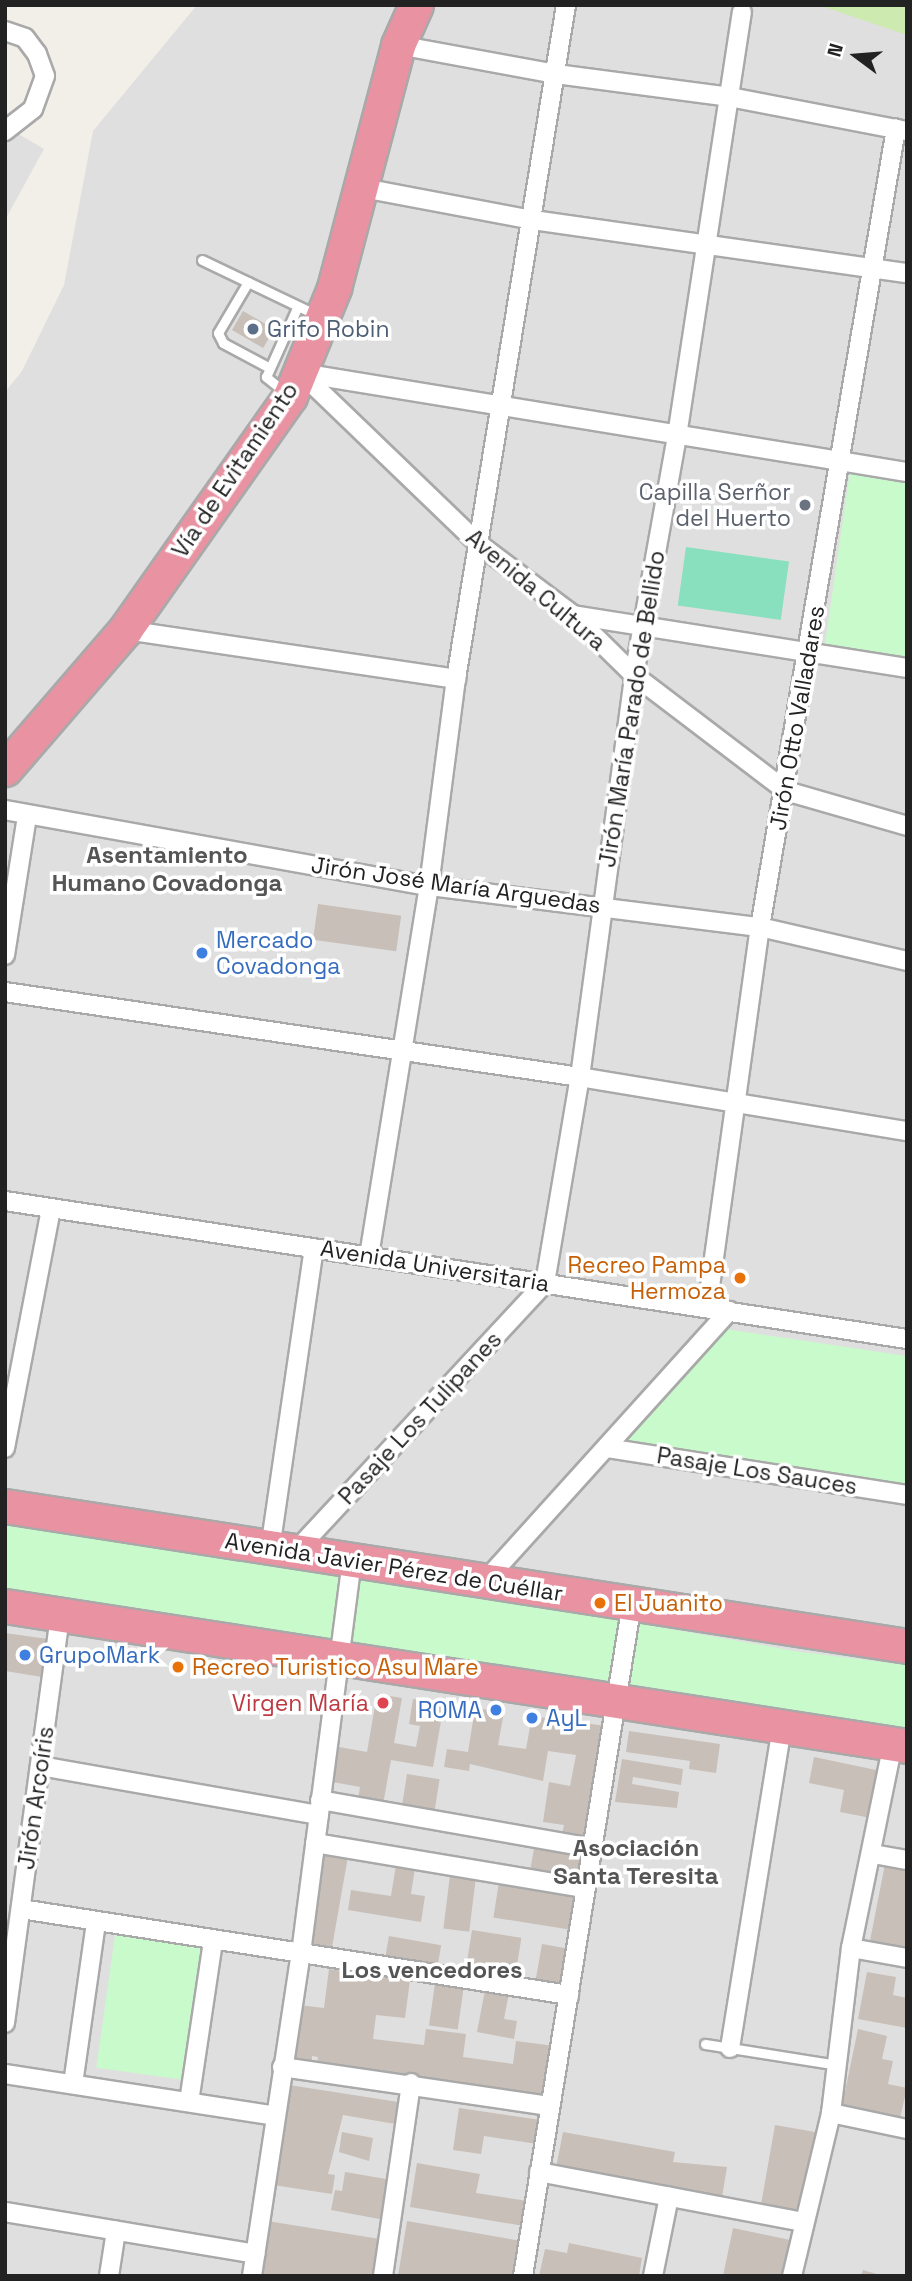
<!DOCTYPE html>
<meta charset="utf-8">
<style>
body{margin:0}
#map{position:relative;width:912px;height:2281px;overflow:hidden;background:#f2efe9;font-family:"Space Grotesk",sans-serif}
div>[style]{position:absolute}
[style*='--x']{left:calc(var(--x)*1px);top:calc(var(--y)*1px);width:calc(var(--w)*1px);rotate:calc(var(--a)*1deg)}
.residential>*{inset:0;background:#e0dfdf}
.grass>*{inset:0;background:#cdebb0}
.park>*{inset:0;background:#c8facc;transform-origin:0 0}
.pitch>*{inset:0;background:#88e0be;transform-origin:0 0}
.building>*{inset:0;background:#c7bfb8;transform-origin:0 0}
.roads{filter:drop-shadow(2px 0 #a9a9a9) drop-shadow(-2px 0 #a9a9a9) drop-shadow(0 2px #a9a9a9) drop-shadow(0 -2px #a9a9a9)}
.lane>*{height:9px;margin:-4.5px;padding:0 4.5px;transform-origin:4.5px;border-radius:4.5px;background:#fff}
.street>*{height:18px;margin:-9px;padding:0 9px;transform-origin:9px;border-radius:9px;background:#fff}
.highway>*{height:33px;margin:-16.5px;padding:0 16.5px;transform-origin:16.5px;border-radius:16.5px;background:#e892a2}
.dots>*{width:19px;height:19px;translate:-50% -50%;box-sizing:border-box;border:4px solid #fff;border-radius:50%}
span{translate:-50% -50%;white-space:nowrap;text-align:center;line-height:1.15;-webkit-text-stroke:7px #fff;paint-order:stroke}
.service-label{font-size:23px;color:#4e5e75}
.left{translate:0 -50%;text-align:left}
.street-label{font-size:23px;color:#222}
.worship-label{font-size:23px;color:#5b616d}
.right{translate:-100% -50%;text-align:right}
.shop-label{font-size:23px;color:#366cbe}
.food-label{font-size:23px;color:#c56008}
.health-label{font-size:23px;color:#be3a42}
.neighbourhood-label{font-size:24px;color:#555;font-weight:700}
.frame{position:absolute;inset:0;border:7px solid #222;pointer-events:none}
.north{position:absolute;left:821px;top:21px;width:70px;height:70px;-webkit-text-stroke:5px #fff;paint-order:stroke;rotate:286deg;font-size:19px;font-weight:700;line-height:28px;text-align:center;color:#222}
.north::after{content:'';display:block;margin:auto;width:24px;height:32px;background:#222;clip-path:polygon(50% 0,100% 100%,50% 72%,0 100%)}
</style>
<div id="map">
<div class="residential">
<div style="clip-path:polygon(197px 5px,907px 5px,907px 2276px,5px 2276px,5px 392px,22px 371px,64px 285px,93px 131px)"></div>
<div style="clip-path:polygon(5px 126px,44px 149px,5px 220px)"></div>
</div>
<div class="grass">
<div style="clip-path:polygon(818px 5px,907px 5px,907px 35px)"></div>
</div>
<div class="park">
<div style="clip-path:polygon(850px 471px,907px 479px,907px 658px,825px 644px)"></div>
<div style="clip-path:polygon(725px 1329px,907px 1356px,907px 1485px,625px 1440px)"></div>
<div style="clip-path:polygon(5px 1523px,351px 1573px,801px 1652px,907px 1665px,907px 1731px,5px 1595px)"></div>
<div style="left:115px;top:1935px;width:91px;height:134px;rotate:8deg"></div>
</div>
<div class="pitch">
<div style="left:686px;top:547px;width:104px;height:59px;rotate:8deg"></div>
</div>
<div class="building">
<div style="left:243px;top:311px;width:36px;height:22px;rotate:30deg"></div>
<div style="left:318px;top:904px;width:84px;height:36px;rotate:8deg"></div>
<div style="clip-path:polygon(5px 1633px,48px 1639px,42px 1677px,5px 1671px)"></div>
<div style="clip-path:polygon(377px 1694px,402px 1698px,394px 1743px,416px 1747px,420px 1726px,409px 1724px,413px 1699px,444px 1704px,433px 1767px,391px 1760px,382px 1810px,357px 1806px,360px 1787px,333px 1782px,339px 1747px,367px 1752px)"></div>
<div style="clip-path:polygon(475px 1708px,504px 1712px,498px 1745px,526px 1749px,532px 1716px,606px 1726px,586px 1843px,561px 1840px,564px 1825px,543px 1822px,549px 1782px,570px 1786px,576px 1755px,548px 1751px,543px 1781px,470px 1764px,469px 1771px,444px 1767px,447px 1749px,468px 1752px)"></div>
<div style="clip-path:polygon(629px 1731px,720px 1744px,716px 1773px,689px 1769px,690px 1761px,626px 1752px)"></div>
<div style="clip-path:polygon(814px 1757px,881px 1771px,871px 1818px,840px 1812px,844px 1790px,809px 1783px)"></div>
<div style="clip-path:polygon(622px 1759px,683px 1769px,681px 1785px,633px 1777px,632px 1784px,679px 1792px,677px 1808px,615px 1802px)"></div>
<div style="left:407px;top:1774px;width:33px;height:39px;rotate:9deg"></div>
<div style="clip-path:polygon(535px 1843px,585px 1852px,579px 1885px,530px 1871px)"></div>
<div style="left:319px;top:1854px;width:29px;height:99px;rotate:10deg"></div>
<div style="clip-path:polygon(885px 1864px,907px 1868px,907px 1953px,869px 1946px)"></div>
<div style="clip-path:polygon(396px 1865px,415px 1868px,411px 1894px,425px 1896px,421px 1922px,348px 1910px,351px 1890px,391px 1896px)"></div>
<div style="left:450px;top:1875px;width:26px;height:54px;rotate:7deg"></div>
<div style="left:499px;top:1882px;width:80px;height:36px;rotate:9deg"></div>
<div style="left:472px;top:1930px;width:50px;height:45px;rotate:9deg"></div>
<div style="left:389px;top:1936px;width:53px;height:28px;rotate:10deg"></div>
<div style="left:542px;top:1944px;width:27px;height:44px;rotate:10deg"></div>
<div style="clip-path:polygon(329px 1969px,410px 1980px,405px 2018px,376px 2015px,373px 2039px,424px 2045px,426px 2029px,466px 2034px,463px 2057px,513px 2064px,516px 2041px,555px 2046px,548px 2096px,317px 2062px,318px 2057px,312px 2056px,312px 2062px,292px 2059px,299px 2005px,324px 2008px)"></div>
<div style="clip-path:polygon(867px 1972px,896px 1977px,893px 1995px,907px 1998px,907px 2028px,858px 2019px)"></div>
<div style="left:435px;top:1983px;width:29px;height:43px;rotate:8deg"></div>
<div style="clip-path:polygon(485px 1990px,509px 1993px,504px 2019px,517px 2021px,514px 2039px,477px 2032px)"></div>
<div style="clip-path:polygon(858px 2029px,887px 2036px,882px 2059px,893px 2061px,888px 2084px,907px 2088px,900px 2118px,842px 2106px)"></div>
<div style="clip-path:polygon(289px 2085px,405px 2103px,401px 2125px,343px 2115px,328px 2174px,335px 2175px,332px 2194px,273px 2185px)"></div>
<div style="clip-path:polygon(459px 2108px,541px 2120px,537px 2144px,484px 2136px,481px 2154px,453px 2150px)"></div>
<div style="left:775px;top:2125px;width:45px;height:84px;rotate:10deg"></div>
<div style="clip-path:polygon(342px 2132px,373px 2138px,369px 2161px,339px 2152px)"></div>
<div style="clip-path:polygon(563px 2132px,675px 2152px,673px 2162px,727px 2167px,721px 2203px,555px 2173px)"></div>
<div style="clip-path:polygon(417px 2163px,480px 2174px,476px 2193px,528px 2201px,524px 2226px,410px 2207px)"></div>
<div style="clip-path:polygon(345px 2172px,392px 2180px,385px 2220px,331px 2210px,335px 2190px,342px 2191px)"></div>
<div style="clip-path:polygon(267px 2221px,380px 2239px,378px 2276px,258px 2276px)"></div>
<div style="clip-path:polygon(407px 2221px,521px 2241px,515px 2276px,398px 2276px)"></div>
<div style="clip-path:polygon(733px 2228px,790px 2240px,783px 2276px,723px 2276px)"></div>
<div style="clip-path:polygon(569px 2243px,642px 2258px,639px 2276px,539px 2276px,545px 2249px,567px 2253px)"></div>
<div style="clip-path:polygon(863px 2270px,880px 2275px,880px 2276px,861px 2276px)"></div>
</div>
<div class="roads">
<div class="lane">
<div style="--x:202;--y:260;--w:127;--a:25.6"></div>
<div style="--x:248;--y:282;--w:59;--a:120.5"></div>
<div style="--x:218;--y:333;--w:11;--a:63"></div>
<div style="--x:223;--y:343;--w:51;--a:28.1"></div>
<div style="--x:286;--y:393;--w:26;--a:-141"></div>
<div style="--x:266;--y:377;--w:76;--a:-65.8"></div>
<div style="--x:705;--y:2044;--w:134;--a:9"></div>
</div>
<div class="street">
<div style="--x:5;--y:31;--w:21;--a:19"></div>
<div style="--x:25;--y:38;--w:20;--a:53"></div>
<div style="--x:37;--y:54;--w:23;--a:70"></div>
<div style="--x:45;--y:76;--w:35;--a:110"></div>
<div style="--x:33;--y:109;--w:36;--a:142"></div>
<div style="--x:398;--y:45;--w:161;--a:10.4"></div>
<div style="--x:556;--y:74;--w:176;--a:7.5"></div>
<div style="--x:730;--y:97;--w:179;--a:10.9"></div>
<div style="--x:358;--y:187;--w:178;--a:10.7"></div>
<div style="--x:533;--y:220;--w:378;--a:8.1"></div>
<div style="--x:301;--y:373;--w:248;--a:43.9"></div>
<div style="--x:480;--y:545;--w:116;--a:37"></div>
<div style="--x:573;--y:615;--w:86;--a:44.5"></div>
<div style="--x:634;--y:675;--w:191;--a:37.3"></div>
<div style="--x:786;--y:791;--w:126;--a:16.1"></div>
<div style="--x:301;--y:373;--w:614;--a:9.28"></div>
<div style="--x:573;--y:615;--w:338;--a:9"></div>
<div style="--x:125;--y:630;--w:335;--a:8.4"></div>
<div style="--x:5;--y:810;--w:431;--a:10.2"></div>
<div style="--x:429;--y:886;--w:334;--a:7.1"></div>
<div style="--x:760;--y:927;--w:151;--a:13"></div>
<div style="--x:5;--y:955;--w:141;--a:-81"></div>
<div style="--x:5;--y:992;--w:581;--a:8.41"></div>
<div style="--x:580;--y:1077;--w:331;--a:9.4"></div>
<div style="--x:5;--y:1201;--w:912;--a:8.7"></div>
<div style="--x:369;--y:1256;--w:375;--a:-80.8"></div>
<div style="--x:429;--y:886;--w:209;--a:-82.6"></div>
<div style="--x:456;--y:679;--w:683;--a:-80.73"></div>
<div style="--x:707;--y:1308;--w:385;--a:-82.1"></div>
<div style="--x:760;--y:927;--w:810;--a:-80.33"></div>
<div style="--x:5;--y:1448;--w:244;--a:-79.1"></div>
<div style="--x:607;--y:1448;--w:304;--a:8.9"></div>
<div style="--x:270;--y:1549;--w:304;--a:-81.7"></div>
<div style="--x:294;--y:1553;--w:369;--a:-47.1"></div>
<div style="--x:545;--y:1283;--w:209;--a:-80.4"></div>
<div style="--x:580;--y:1077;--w:406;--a:-82.3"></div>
<div style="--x:634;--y:675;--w:243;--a:-79.8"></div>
<div style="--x:677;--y:436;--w:429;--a:-81.3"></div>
<div style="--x:486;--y:1580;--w:363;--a:-47.9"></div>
<div style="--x:40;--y:1766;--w:283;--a:10"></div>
<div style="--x:320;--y:1800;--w:276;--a:10"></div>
<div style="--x:315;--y:1843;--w:273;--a:9.5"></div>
<div style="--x:873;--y:1854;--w:35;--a:10"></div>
<div style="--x:21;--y:1909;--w:555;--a:8.92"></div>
<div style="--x:851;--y:1948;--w:57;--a:10.1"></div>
<div style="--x:5;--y:2023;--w:413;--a:-82.3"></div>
<div style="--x:730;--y:2048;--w:324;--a:-80.8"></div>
<div style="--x:282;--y:2067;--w:270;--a:8.3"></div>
<div style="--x:5;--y:2074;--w:273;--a:8.8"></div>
<div style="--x:73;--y:2084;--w:164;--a:-81.9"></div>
<div style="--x:189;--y:2102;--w:163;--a:-81.5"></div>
<div style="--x:831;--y:2113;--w:78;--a:11.9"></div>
<div style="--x:539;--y:2172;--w:270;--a:10.7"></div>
<div style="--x:5;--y:2212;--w:254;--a:9.5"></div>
<div style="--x:109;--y:2276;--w:46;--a:-81.2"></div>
<div style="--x:252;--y:2276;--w:327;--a:-81.4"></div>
<div style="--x:301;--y:1953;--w:394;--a:-82.6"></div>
<div style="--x:383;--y:2276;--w:195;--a:-81.7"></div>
<div style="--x:523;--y:2276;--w:682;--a:-80.8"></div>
<div style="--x:653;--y:2276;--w:81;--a:-78.6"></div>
<div style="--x:792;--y:2276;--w:168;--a:-76.5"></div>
<div style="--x:831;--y:2113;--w:166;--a:-83.1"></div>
<div style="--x:851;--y:1948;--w:208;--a:-78.4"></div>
</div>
<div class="highway">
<div style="--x:5;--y:769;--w:184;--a:-49.2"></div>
<div style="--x:125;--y:630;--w:286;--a:-54.8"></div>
<div style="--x:290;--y:396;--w:117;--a:-67.8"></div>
<div style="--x:334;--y:288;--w:251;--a:-75.2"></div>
<div style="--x:398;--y:45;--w:44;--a:-65.8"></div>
<div style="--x:5;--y:1506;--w:913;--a:8.82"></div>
<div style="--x:5;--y:1606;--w:913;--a:8.82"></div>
</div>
</div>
<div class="dots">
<div style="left:253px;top:329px;background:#5c6f8a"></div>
<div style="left:805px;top:505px;background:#6b7280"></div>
<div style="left:202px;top:953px;background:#3f7fe0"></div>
<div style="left:740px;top:1278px;background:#e8710a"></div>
<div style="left:600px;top:1603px;background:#e8710a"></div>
<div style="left:25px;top:1655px;background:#3f7fe0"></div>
<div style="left:178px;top:1667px;background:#e8710a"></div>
<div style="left:383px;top:1703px;background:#e0444e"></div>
<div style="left:496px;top:1710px;background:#3f7fe0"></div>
<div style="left:532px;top:1718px;background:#3f7fe0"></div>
</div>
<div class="service-label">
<span class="left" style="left:267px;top:329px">Grifo Robin</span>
</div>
<div class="street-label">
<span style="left:235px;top:470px;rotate:-56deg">Vía de Evitamiento</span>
<span style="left:536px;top:590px;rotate:40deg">Avenida Cultura</span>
<span style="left:632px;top:709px;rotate:-81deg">Jirón María Parado de Bellido</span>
<span style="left:797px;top:718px;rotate:-80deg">Jirón Otto Valladares</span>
<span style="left:456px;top:885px;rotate:8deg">Jirón José María Arguedas</span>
<span style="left:435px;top:1266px;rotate:9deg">Avenida Universitaria</span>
<span style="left:420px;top:1418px;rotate:-47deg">Pasaje Los Tulipanes</span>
<span style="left:757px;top:1471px;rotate:9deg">Pasaje Los Sauces</span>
<span style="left:394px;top:1567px;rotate:9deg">Avenida Javier Pérez de Cuéllar</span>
<span style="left:36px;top:1798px;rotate:-82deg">Jirón Arcoíris</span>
</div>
<div class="worship-label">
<span class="right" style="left:791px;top:505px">Capilla Serñor<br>del Huerto</span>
</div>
<div class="shop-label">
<span class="left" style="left:216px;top:953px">Mercado<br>Covadonga</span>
<span class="left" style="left:39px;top:1655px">GrupoMark</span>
<span class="right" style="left:482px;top:1710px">ROMA</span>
<span class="left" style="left:546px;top:1718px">AyL</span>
</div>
<div class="food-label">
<span class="right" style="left:726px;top:1278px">Recreo Pampa<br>Hermoza</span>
<span class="left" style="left:614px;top:1603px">El Juanito</span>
<span class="left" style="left:192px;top:1667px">Recreo Turistico Asu Mare</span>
</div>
<div class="health-label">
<span class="right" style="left:369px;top:1703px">Virgen María</span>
</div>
<div class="neighbourhood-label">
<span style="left:167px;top:869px">Asentamiento<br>Humano Covadonga</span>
<span style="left:636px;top:1862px">Asociación<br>Santa Teresita</span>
<span style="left:432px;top:1970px">Los vencedores</span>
</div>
<div class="frame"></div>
<div class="north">N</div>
</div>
